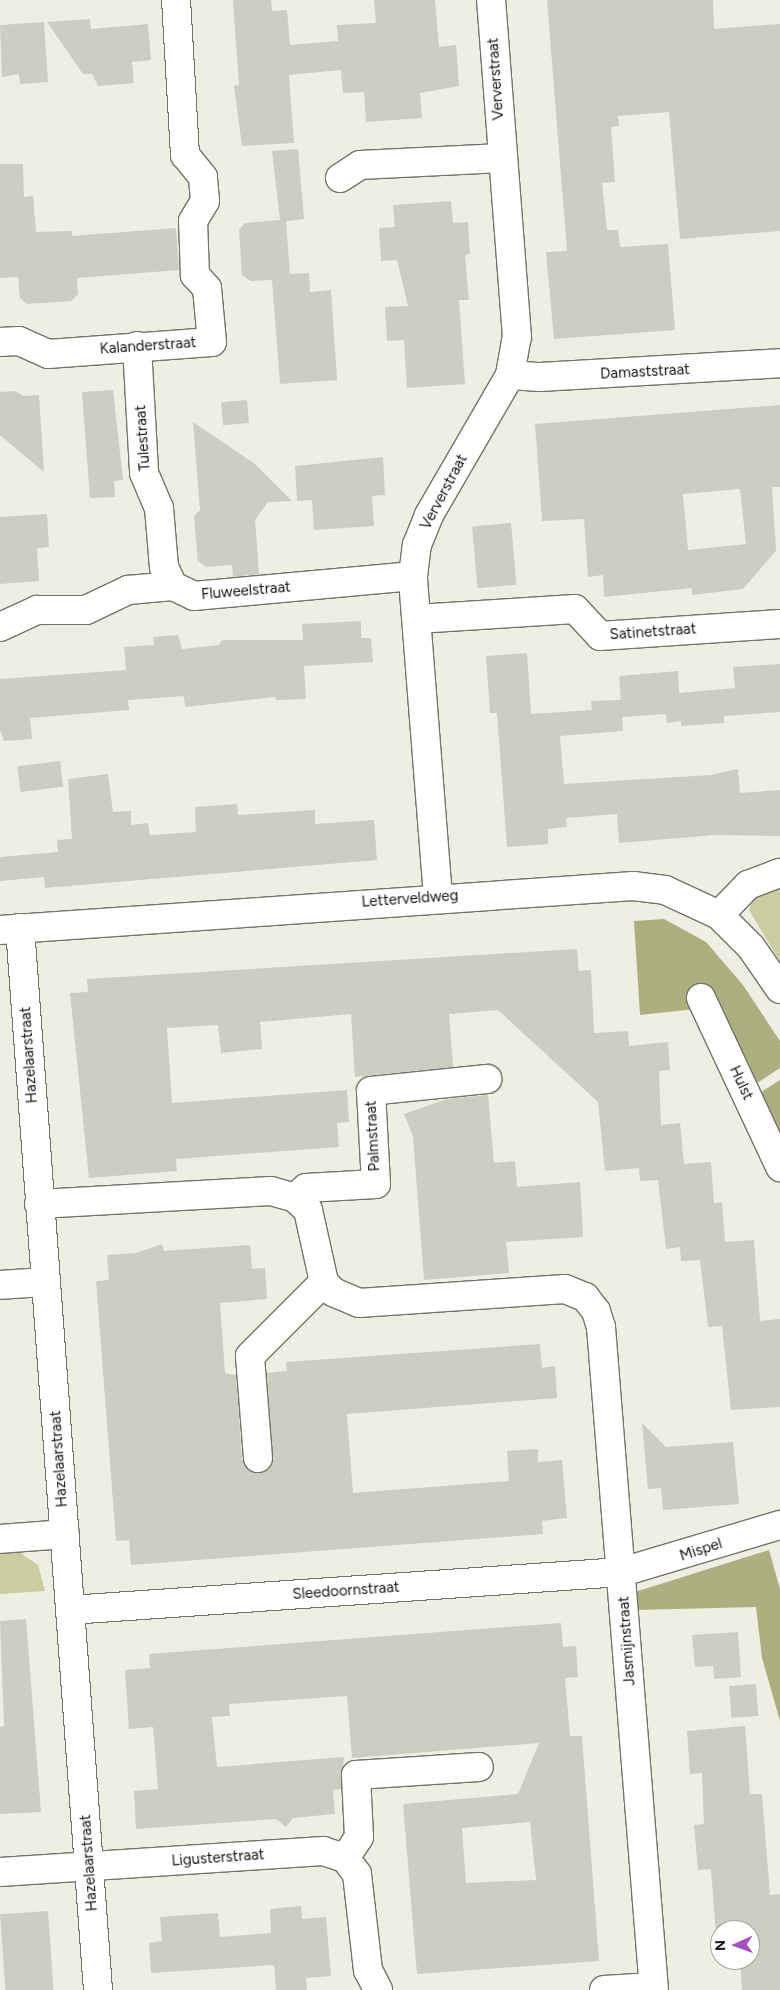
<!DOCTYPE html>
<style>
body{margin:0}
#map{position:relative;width:780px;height:1990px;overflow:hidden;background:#eeefe2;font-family:Figtree,sans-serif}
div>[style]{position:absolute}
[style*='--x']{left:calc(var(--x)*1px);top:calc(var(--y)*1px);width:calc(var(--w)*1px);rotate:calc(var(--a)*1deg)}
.green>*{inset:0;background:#cacca1}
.forest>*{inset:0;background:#adaf80}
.building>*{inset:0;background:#cdcdc1;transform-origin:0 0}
.roads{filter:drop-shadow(1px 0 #737469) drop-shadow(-1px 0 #737469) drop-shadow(0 1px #737469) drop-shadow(0 -1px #737469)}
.minor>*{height:28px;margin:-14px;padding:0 14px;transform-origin:14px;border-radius:14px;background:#fff}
span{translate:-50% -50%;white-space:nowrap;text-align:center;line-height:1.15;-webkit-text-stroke:5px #fff;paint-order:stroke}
.street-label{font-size:15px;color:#13140f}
.north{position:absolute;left:710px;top:1920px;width:50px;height:50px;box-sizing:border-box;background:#fff;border:1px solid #a1a19f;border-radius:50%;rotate:268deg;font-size:14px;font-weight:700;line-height:20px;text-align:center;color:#13140f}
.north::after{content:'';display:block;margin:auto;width:18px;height:22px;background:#a851be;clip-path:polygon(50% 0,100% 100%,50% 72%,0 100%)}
</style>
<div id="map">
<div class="green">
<div style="clip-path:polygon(780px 882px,780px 962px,749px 910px,755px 892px)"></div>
<div style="clip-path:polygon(19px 1552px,38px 1565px,45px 1591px,0 1594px,0 1553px)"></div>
</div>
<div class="forest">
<div style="clip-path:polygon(664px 919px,706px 942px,743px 985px,780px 1041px,780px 1068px,754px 1085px,695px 1009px,640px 1015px,634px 921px)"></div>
<div style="clip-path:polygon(780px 1080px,780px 1140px,758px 1094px)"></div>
<div style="clip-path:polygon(769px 1550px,780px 1589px,780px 1721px,762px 1658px,756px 1607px,636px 1610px,635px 1592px)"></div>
</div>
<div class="building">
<div style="clip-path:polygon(233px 0,271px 0,272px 11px,287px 10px,290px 45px,338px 41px,337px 25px,376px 23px,374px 0,435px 0,439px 47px,456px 45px,459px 86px,420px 93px,422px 118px,366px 122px,364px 92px,343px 93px,341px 70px,289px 75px,294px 143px,242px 146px,234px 86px,239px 85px)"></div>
<div style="clip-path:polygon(547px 0,713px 0,714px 29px,780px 24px,780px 231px,680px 239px,669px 112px,618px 116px,619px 126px,611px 127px,615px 182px,602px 183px,607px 230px,618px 230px,620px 247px,668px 244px,675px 330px,554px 339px,546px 252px,567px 251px)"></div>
<div style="clip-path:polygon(90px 19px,91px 29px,148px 24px,151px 60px,132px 62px,134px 83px,98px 86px,92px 74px,83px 74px,47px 22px)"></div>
<div style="clip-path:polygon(44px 22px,48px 82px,20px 84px,19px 74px,2px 77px,0 25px)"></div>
<div style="clip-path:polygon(298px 149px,304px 219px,286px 221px,290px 274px,309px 273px,310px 292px,331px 290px,337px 380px,280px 384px,272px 280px,251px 281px,242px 275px,239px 230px,245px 223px,280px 220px,272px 151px)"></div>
<div style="clip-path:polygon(0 164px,23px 164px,24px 197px,33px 196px,36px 232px,72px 231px,72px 236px,176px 228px,179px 270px,77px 278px,78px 294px,71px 301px,27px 304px,20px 298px,18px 277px,0 278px)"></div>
<div style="clip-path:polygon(451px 201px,453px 223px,468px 222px,470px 254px,465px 255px,469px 300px,459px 300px,465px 384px,407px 388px,404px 340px,387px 341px,385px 307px,408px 306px,397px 260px,381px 261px,379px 228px,395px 227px,393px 205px)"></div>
<div style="clip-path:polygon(113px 390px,123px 480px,114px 481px,115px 497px,90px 498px,82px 392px)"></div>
<div style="clip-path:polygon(16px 391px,23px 396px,39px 395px,44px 472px,0 435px,0 392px)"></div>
<div style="left:247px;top:400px;width:23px;height:26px;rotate:85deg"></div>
<div style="clip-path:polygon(evenodd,780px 405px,780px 487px,772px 487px,776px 551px,743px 589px,692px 595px,692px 588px,604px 597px,603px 575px,588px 577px,584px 519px,542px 521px,535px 424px,780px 405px,740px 489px,746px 544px,688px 550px,683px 494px,740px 489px)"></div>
<div style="clip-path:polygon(193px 422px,255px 464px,292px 501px,268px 502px,255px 520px,259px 574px,233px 577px,232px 565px,206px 567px,198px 561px,194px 516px,200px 510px)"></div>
<div style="clip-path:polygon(383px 457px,385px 495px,372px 496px,374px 526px,314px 530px,312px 500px,297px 501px,295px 466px)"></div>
<div style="clip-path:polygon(47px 514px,49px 547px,37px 548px,39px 581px,0 584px,0 517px)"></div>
<div style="left:511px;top:523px;width:62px;height:39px;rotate:85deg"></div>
<div style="clip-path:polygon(361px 621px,361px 638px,371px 638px,373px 662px,304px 666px,306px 699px,276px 700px,275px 697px,185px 707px,184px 696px,128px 700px,129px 710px,30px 718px,32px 739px,4px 741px,0 730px,0 679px,126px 670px,124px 647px,154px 645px,153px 637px,178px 635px,182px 649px,219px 645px,222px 640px,303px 640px,302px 624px)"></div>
<div style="clip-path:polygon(527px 653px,531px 714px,592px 710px,591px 701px,621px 700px,619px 676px,678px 671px,679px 693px,735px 688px,733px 667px,780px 664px,780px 712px,724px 716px,724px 723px,681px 726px,681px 721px,667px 723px,666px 714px,622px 717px,623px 731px,560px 736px,564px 784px,711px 775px,738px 769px,740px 793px,780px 790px,780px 836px,715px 835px,619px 843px,617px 814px,566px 818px,567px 827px,548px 829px,548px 844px,507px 847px,497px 713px,490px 713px,486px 656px)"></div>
<div style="left:60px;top:761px;width:26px;height:43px;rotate:83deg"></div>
<div style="clip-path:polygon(108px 774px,113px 812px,131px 811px,131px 825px,148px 823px,150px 835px,196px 832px,195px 807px,237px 804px,238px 815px,315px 810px,315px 824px,374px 820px,377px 860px,45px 888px,44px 877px,0 881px,0 857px,58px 852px,57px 840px,72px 839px,68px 779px)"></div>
<div style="clip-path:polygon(577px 949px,579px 971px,591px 970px,594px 1033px,628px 1031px,629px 1046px,668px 1042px,670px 1070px,659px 1071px,661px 1125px,680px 1123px,684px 1164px,711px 1162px,714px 1203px,722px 1202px,725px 1242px,754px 1240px,760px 1321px,780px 1319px,780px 1407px,731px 1410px,722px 1326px,708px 1327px,700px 1260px,681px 1261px,680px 1247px,666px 1249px,658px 1180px,640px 1181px,639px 1168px,605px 1171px,598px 1102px,498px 1010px,449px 1014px,453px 1067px,355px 1077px,351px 1014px,260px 1022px,262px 1049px,221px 1053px,218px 1025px,167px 1028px,172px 1103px,347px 1090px,349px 1122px,337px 1123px,339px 1147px,176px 1159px,177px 1171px,89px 1178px,70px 993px,88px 992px,87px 979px)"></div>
<div style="clip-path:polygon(488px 1095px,494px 1163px,515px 1161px,517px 1187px,580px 1182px,583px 1237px,506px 1242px,509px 1273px,424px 1280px,413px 1136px,404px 1114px,447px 1099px)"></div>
<div style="clip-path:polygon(162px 1244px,164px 1251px,250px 1245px,252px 1269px,265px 1268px,267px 1299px,220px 1303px,225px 1373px,236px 1375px,242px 1459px,251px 1472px,266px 1471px,272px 1464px,267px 1373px,287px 1371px,286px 1362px,540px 1344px,542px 1368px,555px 1366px,557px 1398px,347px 1414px,353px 1493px,509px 1481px,507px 1451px,538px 1449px,538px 1462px,562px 1460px,567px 1518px,542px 1521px,543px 1534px,131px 1565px,129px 1540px,116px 1541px,96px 1281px,109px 1280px,107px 1255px,136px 1253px)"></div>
<div style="clip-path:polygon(642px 1423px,666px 1447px,733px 1442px,739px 1504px,663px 1510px,661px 1488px,648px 1489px)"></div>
<div style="clip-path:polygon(26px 1619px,41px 1812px,0 1814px,0 1727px,4px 1726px,0 1621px)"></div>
<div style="clip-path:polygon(evenodd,561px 1623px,563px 1647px,576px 1646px,578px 1677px,565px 1678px,570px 1736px,582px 1736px,599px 1961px,417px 1974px,403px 1804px,518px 1794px,539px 1743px,352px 1758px,347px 1696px,229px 1704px,230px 1716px,212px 1717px,217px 1767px,344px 1757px,341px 1789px,333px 1790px,335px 1814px,293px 1818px,286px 1827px,276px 1819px,136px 1829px,134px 1791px,158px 1789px,153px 1727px,129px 1729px,125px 1670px,150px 1668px,149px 1654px,561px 1623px,530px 1822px,536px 1880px,466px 1883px,462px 1828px,530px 1822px)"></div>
<div style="clip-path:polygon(738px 1632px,741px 1677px,714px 1679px,713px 1666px,695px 1667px,692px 1635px)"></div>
<div style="left:756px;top:1684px;width:32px;height:27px;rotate:86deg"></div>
<div style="clip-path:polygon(evenodd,745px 1726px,750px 1794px,762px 1794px,770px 1895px,780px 1894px,780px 1990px,742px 1990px,740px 1961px,718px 1962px,711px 1869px,698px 1870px,694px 1825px,704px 1824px,702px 1773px,690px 1774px,687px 1731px,745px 1726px,720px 1930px,750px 1930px,750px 1960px,720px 1960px,720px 1930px)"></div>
<div style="clip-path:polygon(301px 1906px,302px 1919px,326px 1917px,331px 1976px,306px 1978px,307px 1990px,276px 1990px,274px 1965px,151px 1973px,149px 1943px,162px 1941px,160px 1917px,218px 1913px,220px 1937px,271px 1933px,270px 1909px)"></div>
<div style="left:48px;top:1911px;width:79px;height:48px;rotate:86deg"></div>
</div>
<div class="roads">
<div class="minor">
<div style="--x:340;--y:178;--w:24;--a:-33"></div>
<div style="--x:360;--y:165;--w:142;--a:-2.8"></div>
<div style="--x:0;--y:342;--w:19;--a:-3"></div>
<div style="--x:19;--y:341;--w:32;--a:24"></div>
<div style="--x:48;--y:354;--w:164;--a:-4.2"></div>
<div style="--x:212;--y:342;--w:54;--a:-95.3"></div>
<div style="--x:207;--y:288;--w:18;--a:-133"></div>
<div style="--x:195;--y:275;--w:54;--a:-92.1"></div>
<div style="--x:193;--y:221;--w:23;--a:-59"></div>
<div style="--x:205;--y:201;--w:24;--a:-95"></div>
<div style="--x:203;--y:177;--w:28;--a:-129"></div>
<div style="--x:185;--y:155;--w:155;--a:-93.3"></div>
<div style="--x:137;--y:346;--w:127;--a:86.8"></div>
<div style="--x:144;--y:473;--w:38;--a:67"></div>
<div style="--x:159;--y:508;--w:59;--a:85.2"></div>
<div style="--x:164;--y:567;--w:21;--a:65"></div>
<div style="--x:510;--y:375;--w:30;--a:4"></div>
<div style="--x:540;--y:377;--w:240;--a:-3.3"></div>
<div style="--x:417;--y:619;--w:158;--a:-3.6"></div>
<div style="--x:575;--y:609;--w:37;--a:47"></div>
<div style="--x:600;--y:636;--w:180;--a:-3.8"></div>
<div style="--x:0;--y:627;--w:41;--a:-24.7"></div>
<div style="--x:37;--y:610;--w:49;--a:0"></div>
<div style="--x:86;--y:610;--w:47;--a:-25.5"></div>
<div style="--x:128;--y:590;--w:45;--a:-5.1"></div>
<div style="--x:173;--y:586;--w:23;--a:25"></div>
<div style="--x:194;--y:596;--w:220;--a:-5.2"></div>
<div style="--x:438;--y:897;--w:322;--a:-94.5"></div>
<div style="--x:413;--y:576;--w:31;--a:-83"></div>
<div style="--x:417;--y:545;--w:32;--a:-68"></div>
<div style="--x:429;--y:515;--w:162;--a:-59.9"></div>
<div style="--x:510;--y:375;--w:39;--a:-80"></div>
<div style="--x:517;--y:337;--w:338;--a:-94.4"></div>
<div style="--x:719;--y:915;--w:42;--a:-46"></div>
<div style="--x:748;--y:885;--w:34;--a:-21"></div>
<div style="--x:20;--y:928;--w:1065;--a:85.8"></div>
<div style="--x:0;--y:930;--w:635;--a:-3.98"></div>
<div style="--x:633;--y:886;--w:32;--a:7"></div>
<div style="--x:665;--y:890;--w:60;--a:24.8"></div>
<div style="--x:719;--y:915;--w:45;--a:45"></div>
<div style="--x:751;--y:947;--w:51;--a:55.4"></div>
<div style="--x:701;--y:998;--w:187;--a:64.9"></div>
<div style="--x:295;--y:1198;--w:15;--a:-42"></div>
<div style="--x:306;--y:1188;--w:70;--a:-3.3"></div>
<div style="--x:376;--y:1184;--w:93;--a:-93.1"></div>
<div style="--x:371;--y:1091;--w:117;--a:-5.9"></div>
<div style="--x:39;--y:1204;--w:232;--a:-3.2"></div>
<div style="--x:271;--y:1191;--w:25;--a:16"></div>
<div style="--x:295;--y:1198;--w:18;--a:43"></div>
<div style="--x:308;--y:1210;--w:74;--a:77.5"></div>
<div style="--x:324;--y:1282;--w:13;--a:48"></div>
<div style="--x:333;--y:1292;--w:28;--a:23"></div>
<div style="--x:359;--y:1303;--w:206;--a:-3.9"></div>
<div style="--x:565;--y:1289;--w:22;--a:22"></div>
<div style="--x:585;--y:1297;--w:18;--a:52"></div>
<div style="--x:596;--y:1311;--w:17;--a:73"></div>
<div style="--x:601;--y:1327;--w:665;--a:85.43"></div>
<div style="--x:0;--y:1285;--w:45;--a:-3.8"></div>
<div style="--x:258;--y:1458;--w:102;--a:-94.5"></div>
<div style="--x:250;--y:1356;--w:105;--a:-45"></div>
<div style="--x:0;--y:1539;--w:65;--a:-4.4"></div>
<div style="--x:70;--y:1610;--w:553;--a:-3.94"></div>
<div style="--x:622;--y:1572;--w:165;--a:-16.6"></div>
<div style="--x:345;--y:1858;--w:25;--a:-56"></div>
<div style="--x:359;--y:1837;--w:62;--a:-92.8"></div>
<div style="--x:356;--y:1775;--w:123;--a:-3.7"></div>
<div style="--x:0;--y:1872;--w:324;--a:-3.7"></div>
<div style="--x:323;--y:1851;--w:23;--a:18"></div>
<div style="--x:345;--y:1858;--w:20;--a:53"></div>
<div style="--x:357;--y:1874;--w:97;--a:83.5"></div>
<div style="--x:368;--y:1970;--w:22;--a:63"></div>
<div style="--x:604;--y:1990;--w:49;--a:-3.5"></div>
</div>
</div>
<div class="street-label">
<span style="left:496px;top:79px;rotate:-94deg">Ververstraat</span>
<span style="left:148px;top:346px;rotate:-4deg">Kalanderstraat</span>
<span style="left:645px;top:372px;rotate:-3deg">Damaststraat</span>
<span style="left:143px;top:438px;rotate:-94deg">Tulestraat</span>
<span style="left:444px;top:492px;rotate:-62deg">Ververstraat</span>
<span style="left:246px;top:591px;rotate:-5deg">Fluweelstraat</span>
<span style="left:653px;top:632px;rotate:-4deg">Satinetstraat</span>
<span style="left:410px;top:899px;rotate:-4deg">Letterveldweg</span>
<span style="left:29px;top:1055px;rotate:-94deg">Hazelaarstraat</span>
<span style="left:741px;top:1083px;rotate:65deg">Hulst</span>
<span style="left:373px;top:1136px;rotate:-93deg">Palmstraat</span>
<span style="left:59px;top:1459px;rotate:-94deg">Hazelaarstraat</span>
<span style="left:701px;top:1550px;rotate:-18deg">Mispel</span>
<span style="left:346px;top:1591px;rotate:-4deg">Sleedoornstraat</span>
<span style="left:627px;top:1641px;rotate:-94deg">Jasmijnstraat</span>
<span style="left:218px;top:1858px;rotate:-4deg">Ligusterstraat</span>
<span style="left:89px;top:1863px;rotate:-94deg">Hazelaarstraat</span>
</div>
<div class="north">N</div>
</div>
